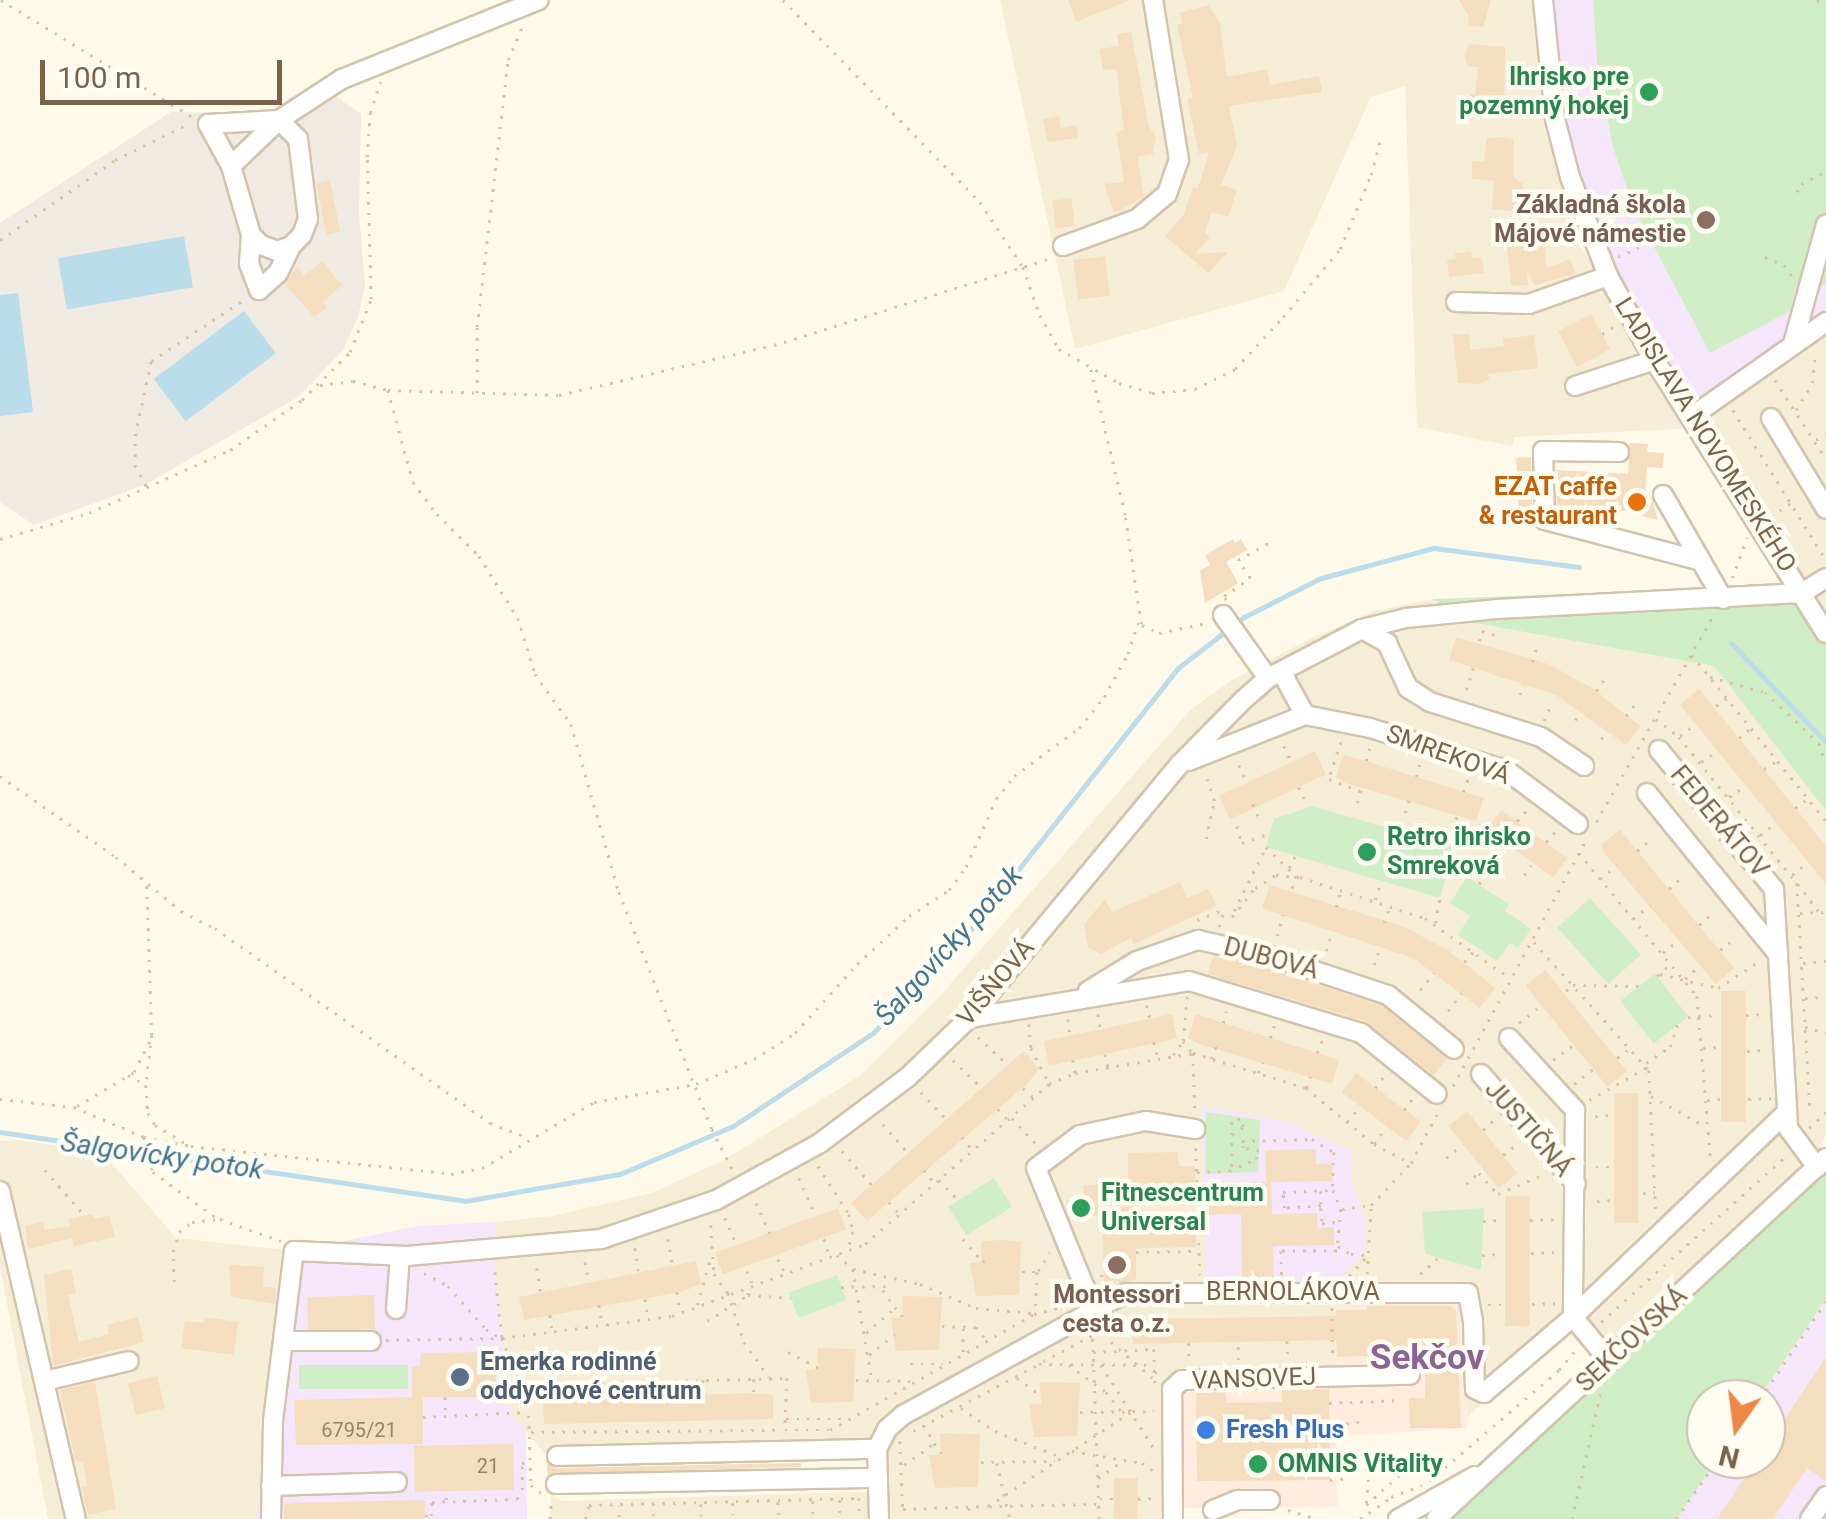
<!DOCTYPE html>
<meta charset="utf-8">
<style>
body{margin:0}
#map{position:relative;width:1826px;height:1519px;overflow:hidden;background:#fef9e9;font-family:Roboto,sans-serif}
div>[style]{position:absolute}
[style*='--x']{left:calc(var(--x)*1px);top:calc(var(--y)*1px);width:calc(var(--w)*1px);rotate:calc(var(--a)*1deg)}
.residential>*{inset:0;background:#f6edd7}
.commercial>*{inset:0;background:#ffecdd}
.industrial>*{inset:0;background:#efeae2}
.education>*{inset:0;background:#f6e6fb}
.green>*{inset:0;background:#d0eec6;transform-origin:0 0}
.water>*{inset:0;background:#bbdcea;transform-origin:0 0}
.stream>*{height:5px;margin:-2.5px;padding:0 2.5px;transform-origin:2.5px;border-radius:2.5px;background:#bbdcea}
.building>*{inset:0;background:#f5ddbf;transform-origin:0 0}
.path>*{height:2.5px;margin-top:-1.25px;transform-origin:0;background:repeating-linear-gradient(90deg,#dbc1a1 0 2.5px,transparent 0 10.5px)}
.roads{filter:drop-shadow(2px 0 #d2c3ad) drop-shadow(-2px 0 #d2c3ad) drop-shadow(0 2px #d2c3ad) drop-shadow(0 -2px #d2c3ad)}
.minor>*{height:18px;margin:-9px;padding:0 9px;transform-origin:9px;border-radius:9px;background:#fff}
.dots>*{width:28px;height:28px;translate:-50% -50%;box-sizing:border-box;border:5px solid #fffcf1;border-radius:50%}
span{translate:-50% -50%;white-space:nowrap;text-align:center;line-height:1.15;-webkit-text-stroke:9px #fffcf1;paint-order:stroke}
.number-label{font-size:20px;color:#9a8267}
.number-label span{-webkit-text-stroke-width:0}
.leisure-label{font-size:25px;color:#27864d;font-weight:700}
.right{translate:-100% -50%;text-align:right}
.left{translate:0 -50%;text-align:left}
.education-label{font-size:25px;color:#785e54;font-weight:700}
.street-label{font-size:25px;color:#7b634a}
.food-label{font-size:25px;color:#c56008;font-weight:700}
.service-label{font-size:25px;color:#4e5e75;font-weight:700}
.shop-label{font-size:25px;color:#366cbe;font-weight:700}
.water-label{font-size:28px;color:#417690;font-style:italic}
.district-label{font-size:35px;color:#8d6297;font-weight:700}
.north{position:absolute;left:1686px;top:1379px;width:100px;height:100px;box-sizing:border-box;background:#fffcf1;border:2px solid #cabfae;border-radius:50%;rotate:194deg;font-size:28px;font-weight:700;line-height:40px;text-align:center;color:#7b634a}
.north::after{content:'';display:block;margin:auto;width:35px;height:45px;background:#ef8747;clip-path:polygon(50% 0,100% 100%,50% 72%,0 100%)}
.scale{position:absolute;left:40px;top:60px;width:242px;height:45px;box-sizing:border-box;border:5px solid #7b634a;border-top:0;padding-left:12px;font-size:30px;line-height:35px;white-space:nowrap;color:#7b634a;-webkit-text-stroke:8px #fffcf1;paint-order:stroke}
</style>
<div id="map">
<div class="residential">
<div style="clip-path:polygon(1000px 0,1539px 0,1548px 131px,1578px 242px,1688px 415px,1826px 319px,1826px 621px,1696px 428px,1514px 437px,1512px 446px,1417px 427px,1405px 86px,1371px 97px,1284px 291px,1075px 349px)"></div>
<div style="clip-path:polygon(1433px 599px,1469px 622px,1714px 666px,1826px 811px,1826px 1135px,1812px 1170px,1609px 1360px,1567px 1317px,1467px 1418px,1473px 1322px,1336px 1372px,1170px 1376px,1172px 1519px,550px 1519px,552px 1485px,555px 1497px,562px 1501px,888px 1491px,887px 1453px,877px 1441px,554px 1452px,547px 1456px,511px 1415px,495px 1272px,495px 1222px,552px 1216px,652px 1193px,724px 1160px,861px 1075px,938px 998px,1191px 709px,1232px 680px,1314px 637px,1375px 611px)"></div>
<div style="clip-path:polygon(18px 1140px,102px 1152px,176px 1238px,294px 1251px,273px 1421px,255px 1519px,48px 1519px,0 1267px,0 1141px)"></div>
</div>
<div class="commercial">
<div style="clip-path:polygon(1334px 1290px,1468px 1293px,1473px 1322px,1467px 1428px,1336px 1436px,1337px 1507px,1169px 1508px,1169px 1376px,1336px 1372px)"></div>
</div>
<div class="industrial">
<div style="clip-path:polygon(335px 96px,361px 114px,359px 213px,365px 285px,358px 317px,343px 350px,298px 397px,144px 485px,34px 525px,0 502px,0 223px,171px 112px,306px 115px)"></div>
</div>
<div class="education">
<div style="clip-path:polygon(1543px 0,1826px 0,1826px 319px,1688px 416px,1624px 308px,1570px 177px)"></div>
<div style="clip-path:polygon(1201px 1106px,1288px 1122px,1351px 1151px,1352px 1184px,1366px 1222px,1365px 1251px,1341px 1280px,1206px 1283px)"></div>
<div style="clip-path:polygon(495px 1222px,495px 1272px,511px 1415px,526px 1432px,527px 1519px,255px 1519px,273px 1421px,294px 1251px,418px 1226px)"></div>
<div style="clip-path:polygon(1826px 1299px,1826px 1519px,1677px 1519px,1717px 1459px,1766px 1459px,1766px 1399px,1758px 1399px)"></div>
</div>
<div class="green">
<div style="clip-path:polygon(1593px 0,1826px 0,1826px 284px,1814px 289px,1796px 286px,1790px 311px,1710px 353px,1634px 209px,1613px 147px,1597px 62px)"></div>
<div style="clip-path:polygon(1804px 586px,1826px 621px,1826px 811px,1714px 666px,1469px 622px,1433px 599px,1594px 593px,1722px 601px)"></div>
<div style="clip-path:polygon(1312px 806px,1455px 847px,1440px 898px,1266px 847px,1274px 819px)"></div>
<div style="clip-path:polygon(1467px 877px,1509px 904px,1505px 911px,1531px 929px,1518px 948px,1510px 943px,1497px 961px,1458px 935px,1470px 916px,1450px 903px)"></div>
<div style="left:1590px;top:898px;width:76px;height:44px;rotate:48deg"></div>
<div style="left:1655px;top:974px;width:54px;height:44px;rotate:52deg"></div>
<div style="clip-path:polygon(1206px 1112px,1260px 1120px,1258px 1172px,1205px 1174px)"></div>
<div style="clip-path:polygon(1826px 1166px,1826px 1299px,1758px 1399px,1706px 1399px,1706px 1459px,1717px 1459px,1677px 1519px,1435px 1519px)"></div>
<div style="left:994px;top:1178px;width:34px;height:54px;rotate:58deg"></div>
<div style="clip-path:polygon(1484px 1208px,1481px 1270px,1425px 1254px,1422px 1212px)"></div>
<div style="left:837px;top:1275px;width:27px;height:51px;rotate:70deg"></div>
<div style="left:625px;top:1354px;width:17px;height:73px;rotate:87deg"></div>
<div style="left:408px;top:1365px;width:24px;height:109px;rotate:90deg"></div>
</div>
<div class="water">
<div style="left:184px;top:236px;width:52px;height:128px;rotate:80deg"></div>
<div style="clip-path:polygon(18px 293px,33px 412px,0 416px,0 295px)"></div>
<div style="left:244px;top:311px;width:53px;height:113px;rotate:53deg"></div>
</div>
<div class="stream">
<div style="--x:1731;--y:643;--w:137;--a:46.2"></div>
<div style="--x:0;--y:1132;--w:470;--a:8.4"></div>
<div style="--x:465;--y:1201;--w:157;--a:-9.9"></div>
<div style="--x:620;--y:1174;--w:123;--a:-23"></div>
<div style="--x:733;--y:1126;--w:168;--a:-33.6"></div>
<div style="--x:873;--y:1033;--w:132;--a:-46.2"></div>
<div style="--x:964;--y:938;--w:345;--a:-51.6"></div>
<div style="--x:1178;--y:668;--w:83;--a:-37.7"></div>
<div style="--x:1244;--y:617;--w:86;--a:-26.9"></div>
<div style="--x:1321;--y:578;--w:117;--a:-14.9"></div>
<div style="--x:1434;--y:548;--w:146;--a:7.5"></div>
</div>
<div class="building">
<div style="clip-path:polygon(1068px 0,1128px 0,1128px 1px,1076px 22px)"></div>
<div style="clip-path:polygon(1459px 0,1491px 0,1483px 27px,1468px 26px,1469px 16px)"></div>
<div style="clip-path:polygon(1208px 5px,1220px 23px,1227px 77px,1267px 69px,1270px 85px,1319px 76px,1322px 92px,1229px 106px,1237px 146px,1221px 185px,1237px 190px,1228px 217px,1212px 212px,1205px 233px,1210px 237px,1195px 254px,1228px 252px,1208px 273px,1165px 236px,1183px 216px,1193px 187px,1198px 189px,1209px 152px,1199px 154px,1187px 99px,1193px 98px,1177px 25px,1182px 24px,1180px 13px)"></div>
<div style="clip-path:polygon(1131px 32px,1149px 127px,1156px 136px,1153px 154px,1138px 157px,1144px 197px,1114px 213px,1104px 184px,1124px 182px,1116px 132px,1124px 130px,1116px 69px,1103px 70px,1099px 49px,1119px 46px,1117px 34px)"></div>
<div style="clip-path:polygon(1469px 44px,1505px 47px,1504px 116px,1467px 112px,1470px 94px,1475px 94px,1478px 67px,1468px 67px,1464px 56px)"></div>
<div style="clip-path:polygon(1059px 116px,1061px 128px,1076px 125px,1078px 138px,1048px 142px,1043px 119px)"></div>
<div style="clip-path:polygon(1500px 137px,1514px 140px,1513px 177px,1523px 184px,1520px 212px,1492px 209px,1494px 181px,1472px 179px,1472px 161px,1484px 161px,1487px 138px)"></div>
<div style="left:330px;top:180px;width:53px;height:14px;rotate:79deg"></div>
<div style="left:1071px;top:198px;width:28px;height:19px;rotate:82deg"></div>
<div style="clip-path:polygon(1544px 242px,1547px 268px,1570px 259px,1576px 274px,1534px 285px,1527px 271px,1528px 285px,1511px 286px,1507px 246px)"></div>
<div style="clip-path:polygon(1471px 252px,1472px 258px,1482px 257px,1484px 273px,1449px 277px,1447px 260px,1456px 259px,1455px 253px)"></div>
<div style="left:1105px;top:256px;width:40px;height:32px;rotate:83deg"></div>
<div style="clip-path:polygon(322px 261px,342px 285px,323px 302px,327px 307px,314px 317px,285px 284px,297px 267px,304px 276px)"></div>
<div style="left:1591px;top:314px;width:40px;height:37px;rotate:62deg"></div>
<div style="clip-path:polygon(1469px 334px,1470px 350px,1504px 346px,1503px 339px,1534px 335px,1538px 368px,1488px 374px,1489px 380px,1478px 384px,1458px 383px,1453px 335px)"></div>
<div style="clip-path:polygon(1630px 443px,1648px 444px,1647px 452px,1664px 453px,1663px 468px,1647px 467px,1645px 496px,1651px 496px,1658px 520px,1624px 511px,1557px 508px,1556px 470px,1628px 474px)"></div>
<div style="clip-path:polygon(1531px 457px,1532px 512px,1519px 513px,1516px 458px)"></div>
<div style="clip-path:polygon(1233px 539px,1235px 543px,1241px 539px,1247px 550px,1226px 562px,1238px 583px,1205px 603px,1200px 571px,1210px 565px,1205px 555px)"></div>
<div style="clip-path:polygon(1456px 637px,1548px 664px,1592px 688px,1640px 726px,1626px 745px,1556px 695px,1449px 660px)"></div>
<div style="clip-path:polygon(1699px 689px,1826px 846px,1826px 884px,1680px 705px)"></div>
<div style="left:1315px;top:751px;width:26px;height:106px;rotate:65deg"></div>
<div style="clip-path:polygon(1343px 754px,1484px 798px,1476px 821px,1345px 783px,1336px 777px)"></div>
<div style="left:1501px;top:810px;width:82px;height:24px;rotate:36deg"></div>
<div style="clip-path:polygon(1620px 830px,1734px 968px,1716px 984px,1605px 854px,1601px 845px)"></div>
<div style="clip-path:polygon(1180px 882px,1187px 898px,1209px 889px,1216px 906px,1134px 944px,1131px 938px,1101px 954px,1088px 947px,1084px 924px,1105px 899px,1112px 912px)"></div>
<div style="clip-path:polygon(1270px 885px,1402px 926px,1448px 950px,1495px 988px,1480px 1008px,1413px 958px,1262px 908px)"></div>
<div style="clip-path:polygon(1213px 956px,1267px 968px,1382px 1006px,1447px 1059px,1434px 1075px,1365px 1021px,1208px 974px)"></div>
<div style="left:1545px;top:970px;width:130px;height:25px;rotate:51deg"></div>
<div style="left:1721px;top:991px;width:25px;height:131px"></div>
<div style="left:1172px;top:1014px;width:25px;height:131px;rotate:78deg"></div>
<div style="clip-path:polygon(1196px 1014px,1339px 1060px,1332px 1084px,1199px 1044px,1188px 1038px)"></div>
<div style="clip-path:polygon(1024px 1051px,1039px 1069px,1026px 1085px,867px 1221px,851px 1203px)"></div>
<div style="left:1356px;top:1073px;width:81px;height:24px;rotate:37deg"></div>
<div style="left:1614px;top:1093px;width:24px;height:130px"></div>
<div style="left:1467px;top:1111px;width:80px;height:24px;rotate:51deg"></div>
<div style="clip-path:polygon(1316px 1149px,1316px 1164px,1332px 1163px,1333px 1181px,1271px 1182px,1272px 1214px,1317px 1213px,1317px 1228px,1334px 1227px,1334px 1245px,1273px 1246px,1274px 1280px,1242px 1280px,1241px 1214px,1205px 1215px,1205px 1198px,1221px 1197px,1221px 1183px,1266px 1182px,1265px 1150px)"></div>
<div style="clip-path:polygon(1178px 1152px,1179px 1166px,1195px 1166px,1195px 1183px,1134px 1184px,1134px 1216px,1179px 1215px,1180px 1230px,1196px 1229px,1196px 1247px,1136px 1248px,1136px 1280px,1104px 1284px,1103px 1216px,1069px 1217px,1067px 1200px,1084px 1200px,1083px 1185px,1128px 1184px,1128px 1153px)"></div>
<div style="left:1505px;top:1196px;width:25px;height:130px"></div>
<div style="left:838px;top:1208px;width:23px;height:131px;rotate:70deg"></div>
<div style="clip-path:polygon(92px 1214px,94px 1219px,109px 1216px,115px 1237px,74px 1246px,72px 1238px,28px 1249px,25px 1226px,43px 1222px,45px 1230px,70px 1226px,68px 1219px)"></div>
<div style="clip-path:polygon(1004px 1240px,1021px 1242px,1019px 1295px,976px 1296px,970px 1263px,982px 1262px,981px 1241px)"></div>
<div style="clip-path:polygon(696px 1261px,701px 1284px,681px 1292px,524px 1320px,519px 1297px)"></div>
<div style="clip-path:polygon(229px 1265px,264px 1267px,263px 1287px,276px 1288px,275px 1304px,231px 1297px)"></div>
<div style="clip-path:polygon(71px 1269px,76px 1293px,68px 1295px,79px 1342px,109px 1334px,107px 1325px,138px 1317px,144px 1342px,53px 1366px,44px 1275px)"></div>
<div style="left:374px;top:1295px;width:34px;height:67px;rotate:88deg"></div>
<div style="clip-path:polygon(902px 1296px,942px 1297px,939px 1350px,896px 1351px,891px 1318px,903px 1318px)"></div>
<div style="clip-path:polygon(1367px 1306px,1450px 1306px,1456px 1310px,1461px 1428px,1410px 1428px,1409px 1398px,1425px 1398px,1425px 1371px,1411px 1363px,1367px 1363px,1367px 1356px,1337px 1357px,1336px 1340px,1133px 1344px,1132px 1319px,1336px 1316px,1336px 1310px,1367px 1310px)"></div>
<div style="clip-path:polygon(205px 1317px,238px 1322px,234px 1355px,181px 1348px,185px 1321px,204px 1323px)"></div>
<div style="clip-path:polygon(817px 1348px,856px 1349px,853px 1402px,811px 1403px,806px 1370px,818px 1369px)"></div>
<div style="clip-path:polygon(496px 1352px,496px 1397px,423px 1397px,423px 1444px,296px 1445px,294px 1400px,412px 1397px,412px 1367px,420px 1366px,421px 1353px)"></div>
<div style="clip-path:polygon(1826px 1357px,1826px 1481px,1807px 1468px,1773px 1519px,1717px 1519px,1757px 1459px,1766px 1459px,1766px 1447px)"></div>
<div style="left:157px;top:1376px;width:33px;height:30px;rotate:76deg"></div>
<div style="clip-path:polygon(95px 1382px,116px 1509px,88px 1515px,82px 1487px,87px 1486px,83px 1463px,75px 1460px,60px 1390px)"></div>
<div style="clip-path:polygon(1040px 1382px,1080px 1383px,1077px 1436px,1034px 1437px,1029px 1404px,1041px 1404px)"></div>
<div style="clip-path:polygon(1329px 1389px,1330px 1480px,1197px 1481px,1196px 1392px,1226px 1392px,1226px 1403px,1282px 1402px,1282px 1390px)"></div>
<div style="clip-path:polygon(749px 1393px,773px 1395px,773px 1419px,544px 1424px,543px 1400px)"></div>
<div style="clip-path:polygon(940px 1433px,980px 1434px,978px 1487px,935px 1488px,929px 1455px,941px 1455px)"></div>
<div style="left:513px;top:1444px;width:46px;height:99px;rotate:89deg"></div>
<div style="clip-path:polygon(801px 1463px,801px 1467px,547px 1474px,547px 1464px,557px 1468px)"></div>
<div style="left:1138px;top:1478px;width:41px;height:24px;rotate:90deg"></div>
<div style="clip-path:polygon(425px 1500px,425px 1519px,284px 1519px,284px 1503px)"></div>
</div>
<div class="path">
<div style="--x:1;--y:0;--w:225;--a:31.4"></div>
<div style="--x:783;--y:0;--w:282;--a:45.7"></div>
<div style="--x:980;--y:202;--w:78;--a:56.5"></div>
<div style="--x:1023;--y:267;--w:51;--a:70.5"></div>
<div style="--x:1040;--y:315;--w:39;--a:61"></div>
<div style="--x:1059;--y:349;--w:69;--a:29.5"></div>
<div style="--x:1119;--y:383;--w:34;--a:17"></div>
<div style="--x:1152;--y:393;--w:43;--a:-5.3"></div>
<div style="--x:1195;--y:389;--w:45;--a:-26.6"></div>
<div style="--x:1235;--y:369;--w:71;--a:-47.3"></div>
<div style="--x:1283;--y:317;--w:89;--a:-50"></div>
<div style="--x:1340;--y:249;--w:80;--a:-67.3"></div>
<div style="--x:1371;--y:175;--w:38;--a:-75"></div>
<div style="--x:1817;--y:0;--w:10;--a:29"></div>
<div style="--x:1797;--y:192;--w:9;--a:-63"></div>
<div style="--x:1801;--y:184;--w:28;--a:-27"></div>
<div style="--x:0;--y:240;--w:140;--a:-34.8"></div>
<div style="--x:115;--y:160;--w:84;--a:-26.3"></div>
<div style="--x:1618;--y:257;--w:23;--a:-25"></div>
<div style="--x:1765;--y:257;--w:21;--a:23"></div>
<div style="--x:1784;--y:265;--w:17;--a:54"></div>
<div style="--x:1602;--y:334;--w:13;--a:-32"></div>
<div style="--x:1775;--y:380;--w:94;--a:57.2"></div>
<div style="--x:320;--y:385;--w:33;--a:-7"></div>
<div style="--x:353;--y:381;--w:36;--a:14"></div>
<div style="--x:388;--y:390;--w:171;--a:1.7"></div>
<div style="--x:559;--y:395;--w:221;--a:-13.1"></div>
<div style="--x:774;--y:345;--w:288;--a:-17.4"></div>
<div style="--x:388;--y:390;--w:95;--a:74.8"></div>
<div style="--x:413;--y:482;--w:40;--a:53"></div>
<div style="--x:437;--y:514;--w:59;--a:45"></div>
<div style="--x:479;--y:556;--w:73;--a:57.8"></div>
<div style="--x:518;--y:618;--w:59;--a:73.1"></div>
<div style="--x:535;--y:674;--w:62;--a:54.2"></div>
<div style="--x:571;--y:724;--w:175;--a:74.1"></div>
<div style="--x:619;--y:892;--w:255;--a:68.6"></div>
<div style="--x:712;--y:1129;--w:49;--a:63.4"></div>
<div style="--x:477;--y:393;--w:66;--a:-90"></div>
<div style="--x:477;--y:327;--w:269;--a:-83.4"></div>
<div style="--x:508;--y:60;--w:36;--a:-67"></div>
<div style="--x:1733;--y:410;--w:176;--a:58.2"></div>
<div style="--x:1796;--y:410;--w:31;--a:-59"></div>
<div style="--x:1812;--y:383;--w:31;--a:-84"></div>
<div style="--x:1816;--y:440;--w:12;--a:-31"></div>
<div style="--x:146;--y:486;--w:22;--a:-120"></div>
<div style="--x:135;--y:467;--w:31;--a:-90"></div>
<div style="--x:135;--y:436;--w:77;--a:-78"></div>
<div style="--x:151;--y:361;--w:113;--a:-33.4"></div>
<div style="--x:1771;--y:517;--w:24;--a:-36"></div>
<div style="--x:0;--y:539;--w:93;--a:-16.3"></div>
<div style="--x:89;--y:513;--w:154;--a:-24.1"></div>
<div style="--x:230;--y:450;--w:88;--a:-34.8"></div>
<div style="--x:302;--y:400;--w:68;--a:-45"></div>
<div style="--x:350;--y:352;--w:57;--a:-68.4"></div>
<div style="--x:371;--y:299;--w:142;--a:-91.6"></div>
<div style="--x:367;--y:157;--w:44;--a:-86.1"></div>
<div style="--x:370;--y:113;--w:33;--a:-72"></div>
<div style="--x:1732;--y:578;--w:43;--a:-69.4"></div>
<div style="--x:1226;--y:600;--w:4;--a:-117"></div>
<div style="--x:1224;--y:596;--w:32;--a:-35"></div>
<div style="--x:1250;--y:578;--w:22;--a:-124"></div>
<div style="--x:1238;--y:560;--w:35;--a:-29"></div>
<div style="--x:1142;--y:625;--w:19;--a:25"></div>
<div style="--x:1159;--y:633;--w:48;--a:-12"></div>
<div style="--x:1479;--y:641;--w:10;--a:-73"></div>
<div style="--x:1482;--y:631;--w:20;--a:18"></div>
<div style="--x:1692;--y:655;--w:213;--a:51.1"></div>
<div style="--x:1532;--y:662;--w:17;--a:-73"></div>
<div style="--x:1710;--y:677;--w:57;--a:15.3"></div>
<div style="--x:1765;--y:692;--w:74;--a:43.4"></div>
<div style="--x:1819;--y:743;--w:21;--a:71"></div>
<div style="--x:1466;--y:690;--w:23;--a:-72"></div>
<div style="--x:1596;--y:691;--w:16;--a:-55"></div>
<div style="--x:1520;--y:695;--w:11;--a:-75"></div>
<div style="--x:1716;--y:706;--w:14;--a:-36"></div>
<div style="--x:1626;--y:716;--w:15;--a:-53"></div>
<div style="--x:1656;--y:719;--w:29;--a:38"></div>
<div style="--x:1679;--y:737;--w:188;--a:51.1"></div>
<div style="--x:1797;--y:883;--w:226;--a:86.7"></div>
<div style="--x:1575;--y:720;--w:9;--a:-54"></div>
<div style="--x:1544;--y:721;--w:18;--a:-68"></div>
<div style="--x:1680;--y:736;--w:20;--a:-37"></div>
<div style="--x:1739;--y:738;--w:13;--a:-39"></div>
<div style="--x:1601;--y:739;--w:9;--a:-49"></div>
<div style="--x:1341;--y:742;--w:39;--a:108"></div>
<div style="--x:1329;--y:779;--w:33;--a:21"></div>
<div style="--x:1284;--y:746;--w:17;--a:65"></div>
<div style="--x:1366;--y:761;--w:15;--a:-74"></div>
<div style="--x:1701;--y:762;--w:19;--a:-35"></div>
<div style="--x:1239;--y:765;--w:17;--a:66"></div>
<div style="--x:1764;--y:769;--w:13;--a:-32"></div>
<div style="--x:0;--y:776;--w:141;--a:34.9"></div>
<div style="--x:116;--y:857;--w:85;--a:39.7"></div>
<div style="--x:181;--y:911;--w:38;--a:27"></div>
<div style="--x:215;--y:928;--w:337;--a:35.3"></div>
<div style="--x:490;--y:1123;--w:42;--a:21"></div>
<div style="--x:1416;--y:777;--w:15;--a:-74"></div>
<div style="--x:1299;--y:787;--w:13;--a:67"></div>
<div style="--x:1463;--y:792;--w:14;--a:-69"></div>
<div style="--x:1729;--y:797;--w:21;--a:-35"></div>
<div style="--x:1357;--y:803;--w:19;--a:-74"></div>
<div style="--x:1253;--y:804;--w:15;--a:67"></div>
<div style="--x:1795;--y:808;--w:14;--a:-36"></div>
<div style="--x:1405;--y:813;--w:14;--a:-73"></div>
<div style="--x:1517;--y:821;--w:18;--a:-49"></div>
<div style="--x:1596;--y:822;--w:237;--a:-60.4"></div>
<div style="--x:1237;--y:826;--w:18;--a:74"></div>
<div style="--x:1242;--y:843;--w:30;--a:-20"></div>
<div style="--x:1452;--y:829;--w:15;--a:-70"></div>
<div style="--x:1760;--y:835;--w:20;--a:-37"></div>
<div style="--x:1206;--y:839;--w:39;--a:-78"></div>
<div style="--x:1214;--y:801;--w:23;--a:-108"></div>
<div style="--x:1546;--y:842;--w:18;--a:-49"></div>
<div style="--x:1637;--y:851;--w:16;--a:-40"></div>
<div style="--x:1579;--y:853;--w:185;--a:50.5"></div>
<div style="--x:1697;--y:996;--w:166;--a:85.2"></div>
<div style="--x:1289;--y:868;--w:13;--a:-63"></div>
<div style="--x:1524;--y:875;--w:12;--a:-55"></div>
<div style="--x:1792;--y:875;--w:21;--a:-39"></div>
<div style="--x:1600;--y:879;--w:22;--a:-39"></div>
<div style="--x:1479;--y:884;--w:46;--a:-55.6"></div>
<div style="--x:1798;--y:884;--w:35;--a:53"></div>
<div style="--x:147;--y:886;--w:149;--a:88.1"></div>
<div style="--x:152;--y:1035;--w:50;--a:96.8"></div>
<div style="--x:146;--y:1085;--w:28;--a:86"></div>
<div style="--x:148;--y:1113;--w:14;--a:60"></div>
<div style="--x:155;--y:1125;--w:35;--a:31"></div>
<div style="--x:1669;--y:889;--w:16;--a:-43"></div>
<div style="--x:1375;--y:900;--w:20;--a:-72"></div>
<div style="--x:1336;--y:907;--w:18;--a:-74"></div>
<div style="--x:1234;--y:911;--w:72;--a:-63.4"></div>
<div style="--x:1266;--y:847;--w:42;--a:44"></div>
<div style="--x:1296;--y:876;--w:17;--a:107"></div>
<div style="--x:1800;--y:913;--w:26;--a:-2"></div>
<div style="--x:1232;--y:917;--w:37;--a:-52"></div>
<div style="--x:1255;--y:888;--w:25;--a:-32"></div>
<div style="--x:1276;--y:875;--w:24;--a:5"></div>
<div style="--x:1300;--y:877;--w:132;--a:18.2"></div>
<div style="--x:1425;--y:918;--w:105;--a:35.3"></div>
<div style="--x:1633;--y:919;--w:22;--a:-39"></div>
<div style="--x:1197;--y:920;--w:28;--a:-21"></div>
<div style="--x:1384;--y:923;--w:18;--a:-71"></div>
<div style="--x:1435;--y:923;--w:25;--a:-79"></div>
<div style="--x:1699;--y:925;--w:17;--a:-40"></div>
<div style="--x:1219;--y:927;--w:18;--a:-74"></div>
<div style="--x:1277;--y:936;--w:22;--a:-74"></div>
<div style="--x:1534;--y:942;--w:172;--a:48.1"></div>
<div style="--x:1649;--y:1070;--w:145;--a:87.2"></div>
<div style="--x:1720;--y:950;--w:18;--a:-38"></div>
<div style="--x:1326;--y:951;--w:21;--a:-73"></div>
<div style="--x:1663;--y:953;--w:18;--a:-41"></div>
<div style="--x:1464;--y:962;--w:13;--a:-48"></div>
<div style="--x:1803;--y:963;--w:23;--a:-5"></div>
<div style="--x:1374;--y:965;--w:19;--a:-72"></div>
<div style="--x:1660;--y:974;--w:60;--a:13.6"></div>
<div style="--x:1718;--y:988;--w:44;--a:-33"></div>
<div style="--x:1657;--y:976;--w:18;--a:-41"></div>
<div style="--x:1685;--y:979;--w:18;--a:-43"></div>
<div style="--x:1420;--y:990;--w:22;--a:-51"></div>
<div style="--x:1566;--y:991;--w:9;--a:-41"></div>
<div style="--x:1573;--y:985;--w:66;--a:0.9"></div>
<div style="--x:1805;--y:998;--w:21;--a:-3"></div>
<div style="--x:1147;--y:1005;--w:13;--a:77"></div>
<div style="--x:1448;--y:1011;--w:22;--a:-54"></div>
<div style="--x:1098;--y:1014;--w:13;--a:81"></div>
<div style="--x:1746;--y:1015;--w:19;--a:-3"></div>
<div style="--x:1688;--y:1017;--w:30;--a:-4"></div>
<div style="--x:1068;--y:1019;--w:14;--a:82"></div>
<div style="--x:1223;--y:1023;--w:12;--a:-76"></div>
<div style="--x:1519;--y:1023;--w:28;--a:-39"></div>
<div style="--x:1029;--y:1024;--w:24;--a:85"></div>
<div style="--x:1031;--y:1048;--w:37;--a:63"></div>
<div style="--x:1805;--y:1027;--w:22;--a:16"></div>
<div style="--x:978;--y:1037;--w:41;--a:43"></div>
<div style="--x:1270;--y:1038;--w:16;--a:-72"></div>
<div style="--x:1183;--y:1041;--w:16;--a:50"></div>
<div style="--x:1193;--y:1053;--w:57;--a:88"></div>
<div style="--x:1154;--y:1042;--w:17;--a:77"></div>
<div style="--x:1703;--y:1048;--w:16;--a:-4"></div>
<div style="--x:1747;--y:1051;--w:18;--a:-3"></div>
<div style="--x:1317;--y:1053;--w:14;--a:-69"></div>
<div style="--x:1105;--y:1054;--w:13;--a:77"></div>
<div style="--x:1173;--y:1055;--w:17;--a:-54"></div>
<div style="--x:1183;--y:1041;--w:44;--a:-84.8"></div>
<div style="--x:1617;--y:1058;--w:14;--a:-36"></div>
<div style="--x:1211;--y:1059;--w:14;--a:-69"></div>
<div style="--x:953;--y:1060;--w:40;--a:44"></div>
<div style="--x:1073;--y:1060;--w:13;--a:81"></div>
<div style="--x:1553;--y:1060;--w:25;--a:-37"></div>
<div style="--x:1646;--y:1063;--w:29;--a:-34"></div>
<div style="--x:1670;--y:1047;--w:23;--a:-72"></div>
<div style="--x:1258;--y:1073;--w:12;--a:-66"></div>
<div style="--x:128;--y:1075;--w:21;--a:29"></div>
<div style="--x:1574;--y:1084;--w:24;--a:-38"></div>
<div style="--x:1453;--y:1086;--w:282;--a:-61.6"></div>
<div style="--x:1023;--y:1088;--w:13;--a:42"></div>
<div style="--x:1306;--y:1088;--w:12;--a:-70"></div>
<div style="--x:1375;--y:1088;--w:19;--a:-54"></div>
<div style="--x:921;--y:1092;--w:37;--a:47"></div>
<div style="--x:1651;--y:1096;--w:62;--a:29.1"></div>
<div style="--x:0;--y:1099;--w:74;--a:6.2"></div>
<div style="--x:74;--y:1107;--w:76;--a:23.2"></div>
<div style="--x:144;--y:1137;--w:48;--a:10.8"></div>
<div style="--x:191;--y:1146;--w:262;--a:6.1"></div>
<div style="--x:451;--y:1174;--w:32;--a:-11"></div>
<div style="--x:482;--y:1168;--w:130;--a:-30.5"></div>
<div style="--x:594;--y:1102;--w:104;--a:-10"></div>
<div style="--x:696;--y:1084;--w:63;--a:-23.3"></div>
<div style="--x:754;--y:1059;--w:49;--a:-32.4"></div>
<div style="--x:795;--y:1033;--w:93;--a:-48.1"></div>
<div style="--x:857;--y:964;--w:71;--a:-42.7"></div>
<div style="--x:909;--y:916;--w:48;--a:-33"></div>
<div style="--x:949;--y:890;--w:29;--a:-54"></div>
<div style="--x:966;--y:867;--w:74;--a:-66.2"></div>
<div style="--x:996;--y:799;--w:29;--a:-52"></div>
<div style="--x:1014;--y:776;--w:81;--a:-36.4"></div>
<div style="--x:1079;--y:728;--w:40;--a:-51"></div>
<div style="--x:1104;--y:697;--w:49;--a:-60.8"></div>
<div style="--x:1128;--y:654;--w:31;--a:-73"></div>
<div style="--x:1137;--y:624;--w:4;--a:0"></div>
<div style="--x:1141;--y:624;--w:110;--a:-98.4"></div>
<div style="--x:1125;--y:515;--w:152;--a:-103.3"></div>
<div style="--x:1748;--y:1099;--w:23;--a:-2"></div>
<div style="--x:1589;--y:1100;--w:67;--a:-29.6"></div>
<div style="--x:1707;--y:1100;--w:16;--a:-4"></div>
<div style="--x:77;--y:1106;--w:66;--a:-30.8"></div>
<div style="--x:134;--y:1072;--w:35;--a:-63"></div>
<div style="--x:998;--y:1109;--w:13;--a:48"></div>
<div style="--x:1404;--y:1110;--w:14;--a:-54"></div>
<div style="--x:1595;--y:1116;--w:19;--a:-3"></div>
<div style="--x:1012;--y:1118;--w:35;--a:47"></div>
<div style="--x:1347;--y:1122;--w:17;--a:-50"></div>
<div style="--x:883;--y:1124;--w:38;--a:49"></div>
<div style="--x:1809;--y:1128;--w:23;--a:-43"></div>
<div style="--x:1483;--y:1130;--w:18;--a:-43"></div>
<div style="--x:1232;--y:1135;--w:14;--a:-36"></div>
<div style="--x:1243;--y:1127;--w:9;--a:-111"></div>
<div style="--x:1240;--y:1119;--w:9;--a:159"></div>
<div style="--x:1232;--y:1122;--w:46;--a:90"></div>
<div style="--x:144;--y:1137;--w:36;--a:76"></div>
<div style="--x:153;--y:1172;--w:80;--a:35.9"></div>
<div style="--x:962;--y:1137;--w:14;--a:51"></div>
<div style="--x:1374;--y:1144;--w:18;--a:-56"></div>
<div style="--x:1196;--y:1148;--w:127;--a:88.2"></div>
<div style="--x:842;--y:1151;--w:45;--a:48.6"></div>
<div style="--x:1503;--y:1155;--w:18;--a:-38"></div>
<div style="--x:1446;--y:1158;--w:19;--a:-39"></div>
<div style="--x:818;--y:1166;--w:57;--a:57.1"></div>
<div style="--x:849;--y:1214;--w:18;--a:77"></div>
<div style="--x:853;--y:1232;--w:18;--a:106"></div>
<div style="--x:1596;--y:1167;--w:19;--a:0"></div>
<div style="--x:45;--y:1170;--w:61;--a:49"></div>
<div style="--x:924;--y:1170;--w:14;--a:51"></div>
<div style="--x:1197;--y:1172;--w:32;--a:-2"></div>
<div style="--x:1229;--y:1171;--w:30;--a:-24"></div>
<div style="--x:1256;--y:1159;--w:9;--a:-69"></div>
<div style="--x:1259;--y:1151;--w:16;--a:-169"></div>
<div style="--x:1243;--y:1148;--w:7;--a:-98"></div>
<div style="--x:1242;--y:1141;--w:70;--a:-1.6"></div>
<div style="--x:1312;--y:1139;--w:26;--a:31"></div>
<div style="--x:1334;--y:1152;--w:38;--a:92"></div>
<div style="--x:1333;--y:1190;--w:21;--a:67"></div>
<div style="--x:1341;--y:1209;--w:42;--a:95.4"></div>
<div style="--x:1337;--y:1251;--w:56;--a:180"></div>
<div style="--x:1281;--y:1251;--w:26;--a:88"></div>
<div style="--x:1479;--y:1173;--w:28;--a:48"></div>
<div style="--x:1498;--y:1194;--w:51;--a:-23.1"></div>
<div style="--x:799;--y:1178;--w:42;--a:65.9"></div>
<div style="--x:939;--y:1180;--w:28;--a:46"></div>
<div style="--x:1181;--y:1184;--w:4;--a:90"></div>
<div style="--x:1181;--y:1188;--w:15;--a:0"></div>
<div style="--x:1466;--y:1184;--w:20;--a:-41"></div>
<div style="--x:1321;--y:1191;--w:15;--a:90"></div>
<div style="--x:1321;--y:1206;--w:37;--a:177"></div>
<div style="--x:1284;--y:1208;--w:16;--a:-94"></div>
<div style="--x:1283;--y:1192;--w:49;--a:-2.3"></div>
<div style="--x:1199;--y:1193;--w:22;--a:-3"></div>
<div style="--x:1643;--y:1193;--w:12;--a:-5"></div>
<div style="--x:1597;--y:1201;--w:19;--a:-3"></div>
<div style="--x:889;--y:1202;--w:13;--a:48"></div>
<div style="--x:756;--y:1203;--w:33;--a:65"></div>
<div style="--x:1321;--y:1208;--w:15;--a:86"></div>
<div style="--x:1322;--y:1223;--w:17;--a:-3"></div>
<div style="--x:1342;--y:1209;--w:27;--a:-8"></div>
<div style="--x:725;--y:1218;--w:30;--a:66"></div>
<div style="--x:1530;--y:1220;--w:29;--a:-2"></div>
<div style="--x:1483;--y:1221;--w:19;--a:-3"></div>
<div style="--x:711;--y:1225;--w:49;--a:86.5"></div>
<div style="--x:714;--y:1274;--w:24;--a:54"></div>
<div style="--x:728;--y:1293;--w:52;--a:71.9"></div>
<div style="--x:744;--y:1342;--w:43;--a:54.5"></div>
<div style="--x:668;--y:1239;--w:27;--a:80"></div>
<div style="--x:824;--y:1239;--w:18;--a:71"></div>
<div style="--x:963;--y:1239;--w:29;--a:49"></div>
<div style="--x:982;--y:1261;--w:6;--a:-9"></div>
<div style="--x:1338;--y:1246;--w:15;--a:32"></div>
<div style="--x:1351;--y:1254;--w:16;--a:4"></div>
<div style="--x:635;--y:1248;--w:25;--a:81"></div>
<div style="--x:1136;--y:1252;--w:61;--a:-0.9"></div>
<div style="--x:1531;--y:1253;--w:23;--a:-2"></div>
<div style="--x:837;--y:1255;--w:21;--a:41"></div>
<div style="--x:853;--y:1269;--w:113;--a:80.3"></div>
<div style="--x:1482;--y:1255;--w:21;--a:-3"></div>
<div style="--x:778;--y:1259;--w:13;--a:63"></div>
<div style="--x:585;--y:1262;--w:21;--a:79"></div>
<div style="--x:537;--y:1268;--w:24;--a:81"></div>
<div style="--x:853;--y:1269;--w:69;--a:12.6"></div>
<div style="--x:920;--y:1284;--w:61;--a:23.2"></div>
<div style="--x:976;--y:1308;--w:56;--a:5.1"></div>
<div style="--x:747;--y:1271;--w:13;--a:67"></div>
<div style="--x:1038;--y:1271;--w:22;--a:-58"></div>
<div style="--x:495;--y:1272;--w:66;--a:83.9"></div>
<div style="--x:502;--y:1338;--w:40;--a:69"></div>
<div style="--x:516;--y:1375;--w:15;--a:37"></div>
<div style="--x:528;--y:1384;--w:101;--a:88.3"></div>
<div style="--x:531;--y:1485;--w:13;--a:39"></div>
<div style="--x:1022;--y:1272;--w:15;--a:0"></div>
<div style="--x:1037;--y:1272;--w:38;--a:92"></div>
<div style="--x:424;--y:1273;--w:27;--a:28"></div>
<div style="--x:448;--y:1286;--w:57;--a:48.5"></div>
<div style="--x:486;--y:1329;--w:17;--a:31"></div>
<div style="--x:1367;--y:1274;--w:69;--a:-86.7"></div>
<div style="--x:1371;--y:1205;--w:58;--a:-46.4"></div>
<div style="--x:1411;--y:1163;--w:60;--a:-62.2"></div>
<div style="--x:1420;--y:1274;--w:24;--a:-42"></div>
<div style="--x:1349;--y:1276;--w:27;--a:-48"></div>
<div style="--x:1101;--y:1277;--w:10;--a:-73"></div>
<div style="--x:174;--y:1282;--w:30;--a:-92"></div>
<div style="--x:173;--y:1252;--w:21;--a:-73"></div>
<div style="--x:179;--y:1232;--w:16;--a:-38"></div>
<div style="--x:192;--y:1222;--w:28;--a:-6"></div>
<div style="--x:220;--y:1219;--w:65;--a:19.8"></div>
<div style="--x:841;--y:1287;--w:49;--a:-1.2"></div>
<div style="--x:883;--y:1290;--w:32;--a:55"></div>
<div style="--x:901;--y:1316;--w:7;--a:0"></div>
<div style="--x:677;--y:1292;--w:19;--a:81"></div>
<div style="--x:748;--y:1295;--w:43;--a:4"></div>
<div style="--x:645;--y:1299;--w:18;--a:81"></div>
<div style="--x:1532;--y:1304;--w:23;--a:-2"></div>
<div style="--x:599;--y:1305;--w:18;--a:81"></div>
<div style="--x:697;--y:1305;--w:47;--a:-73.9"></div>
<div style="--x:1488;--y:1305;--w:19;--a:0"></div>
<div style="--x:1332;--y:1308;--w:52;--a:88.9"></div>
<div style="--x:550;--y:1315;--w:15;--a:82"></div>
<div style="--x:707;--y:1321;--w:49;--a:-32.4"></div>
<div style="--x:748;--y:1295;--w:7;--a:-98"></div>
<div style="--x:1601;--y:1322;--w:251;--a:-41.9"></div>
<div style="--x:1102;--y:1324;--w:20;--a:63"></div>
<div style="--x:1111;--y:1342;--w:57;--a:40.7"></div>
<div style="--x:942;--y:1326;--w:34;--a:2"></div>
<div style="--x:976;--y:1327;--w:14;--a:51"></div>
<div style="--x:866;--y:1333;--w:37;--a:-41"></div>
<div style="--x:386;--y:1340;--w:116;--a:-1"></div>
<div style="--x:502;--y:1338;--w:171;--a:-7.4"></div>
<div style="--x:672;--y:1316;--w:206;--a:-20.5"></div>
<div style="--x:865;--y:1244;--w:244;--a:-41"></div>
<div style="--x:1049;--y:1084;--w:28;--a:-23"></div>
<div style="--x:1075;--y:1073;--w:120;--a:-9.6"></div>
<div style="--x:1193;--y:1053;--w:118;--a:17.2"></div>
<div style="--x:1306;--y:1088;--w:88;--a:39.5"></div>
<div style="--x:1374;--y:1144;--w:42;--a:27.2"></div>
<div style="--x:1287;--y:1341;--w:18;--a:87"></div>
<div style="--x:1189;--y:1343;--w:18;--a:90"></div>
<div style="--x:788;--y:1352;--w:36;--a:27"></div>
<div style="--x:963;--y:1352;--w:26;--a:-90"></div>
<div style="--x:1093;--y:1352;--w:16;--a:-94"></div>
<div style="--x:1092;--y:1336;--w:60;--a:152.2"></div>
<div style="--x:1039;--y:1364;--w:114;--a:0.5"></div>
<div style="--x:869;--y:1355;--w:33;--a:-39"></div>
<div style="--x:1238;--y:1360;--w:18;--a:-90"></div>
<div style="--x:910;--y:1364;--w:33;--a:0"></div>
<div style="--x:1069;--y:1365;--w:46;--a:36.1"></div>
<div style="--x:1106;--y:1392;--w:26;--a:51"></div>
<div style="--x:1101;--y:1365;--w:101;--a:57.6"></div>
<div style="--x:1155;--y:1373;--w:10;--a:0"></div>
<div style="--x:1017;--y:1378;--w:32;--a:36"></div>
<div style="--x:754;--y:1379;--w:14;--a:90"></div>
<div style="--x:703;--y:1380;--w:14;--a:90"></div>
<div style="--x:856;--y:1380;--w:54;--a:1.1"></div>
<div style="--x:654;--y:1382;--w:13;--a:86"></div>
<div style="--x:583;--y:1383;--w:13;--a:86"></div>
<div style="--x:528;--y:1384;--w:259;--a:-1.3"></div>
<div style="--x:787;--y:1378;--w:52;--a:92.2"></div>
<div style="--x:785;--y:1430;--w:45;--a:0"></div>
<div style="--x:830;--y:1430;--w:235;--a:-29.6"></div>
<div style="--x:1034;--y:1314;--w:32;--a:-14"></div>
<div style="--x:445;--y:1397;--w:17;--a:87"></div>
<div style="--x:1760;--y:1399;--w:118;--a:-56"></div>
<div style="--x:1329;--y:1403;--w:73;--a:-2.4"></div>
<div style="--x:961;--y:1408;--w:41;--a:34.1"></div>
<div style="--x:995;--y:1431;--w:71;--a:21.5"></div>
<div style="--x:1080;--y:1412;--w:74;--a:-0.8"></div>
<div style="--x:423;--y:1417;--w:104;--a:-2.8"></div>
<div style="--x:786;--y:1419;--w:62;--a:0"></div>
<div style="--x:1346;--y:1423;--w:18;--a:-3"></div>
<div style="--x:924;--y:1425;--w:32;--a:60"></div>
<div style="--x:940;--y:1453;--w:7;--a:0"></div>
<div style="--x:913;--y:1431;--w:143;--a:-28"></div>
<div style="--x:531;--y:1432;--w:252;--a:-0.5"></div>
<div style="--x:900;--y:1441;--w:68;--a:87.5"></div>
<div style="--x:903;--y:1509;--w:85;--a:-2"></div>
<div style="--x:988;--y:1506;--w:171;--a:-33.3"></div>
<div style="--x:1072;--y:1451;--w:71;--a:9.7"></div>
<div style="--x:1142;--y:1463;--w:16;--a:35"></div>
<div style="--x:981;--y:1462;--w:74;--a:-0.8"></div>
<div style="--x:997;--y:1463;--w:57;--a:76.9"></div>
<div style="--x:904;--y:1465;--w:37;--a:-36"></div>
<div style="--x:1098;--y:1478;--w:32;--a:-35"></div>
<div style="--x:1330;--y:1480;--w:19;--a:-6"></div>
<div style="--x:1429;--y:1481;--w:171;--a:-40.5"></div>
<div style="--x:1559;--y:1370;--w:26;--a:-51"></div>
<div style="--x:1100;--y:1499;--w:14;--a:0"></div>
<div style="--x:1138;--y:1499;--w:18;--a:-3"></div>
<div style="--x:446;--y:1500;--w:9;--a:-90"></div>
<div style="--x:840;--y:1500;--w:19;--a:90"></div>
<div style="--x:813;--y:1501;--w:14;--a:90"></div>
<div style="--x:778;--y:1502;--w:13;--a:86"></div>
<div style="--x:733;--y:1503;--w:12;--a:90"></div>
<div style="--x:1366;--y:1503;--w:43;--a:-84.7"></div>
<div style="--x:701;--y:1504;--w:12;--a:90"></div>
<div style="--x:1366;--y:1505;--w:63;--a:-41.8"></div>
<div style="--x:989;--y:1506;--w:107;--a:-1.1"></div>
<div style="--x:969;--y:1508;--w:11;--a:85"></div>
<div style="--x:1288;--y:1510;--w:30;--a:17"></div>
<div style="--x:425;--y:1516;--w:6;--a:0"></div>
<div style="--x:431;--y:1516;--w:14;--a:-86"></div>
<div style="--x:432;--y:1502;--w:85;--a:-2"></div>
<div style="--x:517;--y:1499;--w:10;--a:-61"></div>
<div style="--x:522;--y:1490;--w:27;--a:-90"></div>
<div style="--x:522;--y:1463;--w:6;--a:-9"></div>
<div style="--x:653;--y:1516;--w:11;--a:-90"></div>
<div style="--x:619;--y:1517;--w:11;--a:-90"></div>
<div style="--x:550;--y:1519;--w:18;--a:-87"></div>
<div style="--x:585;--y:1519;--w:15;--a:-74"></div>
<div style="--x:589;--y:1505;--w:270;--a:-1.5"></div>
<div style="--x:859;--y:1498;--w:21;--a:87"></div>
<div style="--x:1099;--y:1519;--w:167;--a:-92.1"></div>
<div style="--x:1093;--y:1352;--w:61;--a:-2.8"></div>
<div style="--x:1154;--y:1349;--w:34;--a:88"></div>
<div style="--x:1360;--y:1519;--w:38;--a:-35"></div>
<div style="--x:1391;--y:1497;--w:33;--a:-21"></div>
<div style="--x:1572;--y:1519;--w:128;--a:-77.4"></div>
<div style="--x:1676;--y:1519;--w:73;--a:-55"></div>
</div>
<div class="roads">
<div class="minor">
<div style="--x:1543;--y:0;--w:120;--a:84.2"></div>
<div style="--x:1555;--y:119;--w:60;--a:75.5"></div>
<div style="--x:1570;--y:177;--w:106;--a:69"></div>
<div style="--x:1608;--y:276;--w:91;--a:61.2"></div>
<div style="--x:1652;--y:356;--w:327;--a:57.9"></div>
<div style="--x:279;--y:120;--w:27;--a:45"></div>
<div style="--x:298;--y:139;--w:81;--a:82.9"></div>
<div style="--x:308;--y:219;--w:17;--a:111"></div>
<div style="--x:302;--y:235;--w:16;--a:135"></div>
<div style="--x:291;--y:246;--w:15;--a:160"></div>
<div style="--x:277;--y:251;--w:17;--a:-159"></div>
<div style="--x:261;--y:245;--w:14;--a:-135"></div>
<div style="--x:251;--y:235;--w:72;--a:-106.2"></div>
<div style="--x:231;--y:166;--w:66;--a:-43.8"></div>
<div style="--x:279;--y:120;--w:75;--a:-33.1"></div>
<div style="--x:342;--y:79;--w:212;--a:-21.9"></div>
<div style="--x:231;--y:166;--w:48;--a:-118.7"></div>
<div style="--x:208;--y:124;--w:71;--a:-3.2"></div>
<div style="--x:251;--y:235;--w:29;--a:94"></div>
<div style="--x:249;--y:264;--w:28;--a:69"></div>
<div style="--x:259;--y:290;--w:25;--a:-42"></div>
<div style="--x:278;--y:273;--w:30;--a:-64"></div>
<div style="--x:1063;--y:246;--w:79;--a:-20"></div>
<div style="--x:1137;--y:219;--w:39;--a:-40"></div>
<div style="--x:1167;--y:194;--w:36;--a:-71"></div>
<div style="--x:1179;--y:160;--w:162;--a:-99.2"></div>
<div style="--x:1456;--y:302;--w:73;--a:1.6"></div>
<div style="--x:1529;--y:304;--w:84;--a:-19.5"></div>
<div style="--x:1793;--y:344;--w:124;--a:-74.6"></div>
<div style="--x:1575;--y:386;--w:84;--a:-18"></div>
<div style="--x:1691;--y:417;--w:165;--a:-35.1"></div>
<div style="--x:1771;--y:418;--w:106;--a:58.9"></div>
<div style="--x:1619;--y:452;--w:76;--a:-179.2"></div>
<div style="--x:1543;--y:451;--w:69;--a:88.3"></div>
<div style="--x:1545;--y:520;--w:161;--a:14.7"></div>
<div style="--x:1663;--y:495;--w:120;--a:60"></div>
<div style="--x:1223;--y:615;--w:77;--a:54.5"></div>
<div style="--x:1362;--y:629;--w:29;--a:29"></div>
<div style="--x:1387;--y:643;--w:50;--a:65"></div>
<div style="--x:1408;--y:688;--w:26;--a:32"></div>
<div style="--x:1430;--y:702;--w:116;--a:17.5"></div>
<div style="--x:1541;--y:737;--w:52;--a:34"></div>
<div style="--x:1282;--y:673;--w:48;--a:61.3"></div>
<div style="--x:1659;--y:750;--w:180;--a:50.4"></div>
<div style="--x:1774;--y:889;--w:239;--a:86.6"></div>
<div style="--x:1788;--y:1128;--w:49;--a:53.4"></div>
<div style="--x:1189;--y:761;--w:125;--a:-21.6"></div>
<div style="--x:1305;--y:715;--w:66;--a:11.3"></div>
<div style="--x:1370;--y:728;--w:142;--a:17.2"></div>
<div style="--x:1506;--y:770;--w:90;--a:36.9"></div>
<div style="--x:1647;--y:793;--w:208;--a:50.9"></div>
<div style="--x:1088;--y:991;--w:57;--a:-31.5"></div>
<div style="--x:1137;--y:961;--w:65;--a:-19"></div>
<div style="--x:1198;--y:940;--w:74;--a:12.5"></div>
<div style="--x:1270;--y:956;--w:124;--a:18.3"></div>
<div style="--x:1388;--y:995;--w:85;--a:39.3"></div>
<div style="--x:969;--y:1018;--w:223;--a:-9.5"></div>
<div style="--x:1189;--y:981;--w:180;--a:16.8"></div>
<div style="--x:1361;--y:1033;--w:97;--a:38.8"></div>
<div style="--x:1509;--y:1038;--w:98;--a:47.5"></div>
<div style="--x:1575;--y:1110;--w:207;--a:90.6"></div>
<div style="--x:1573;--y:1317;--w:58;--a:50.6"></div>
<div style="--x:1481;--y:1074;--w:145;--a:49.2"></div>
<div style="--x:0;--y:1191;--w:337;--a:77"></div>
<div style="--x:396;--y:1309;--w:53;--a:-85.7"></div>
<div style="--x:1094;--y:1310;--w:153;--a:-112.2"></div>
<div style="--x:1036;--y:1168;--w:55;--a:-36.9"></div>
<div style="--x:1080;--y:1135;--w:67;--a:-12"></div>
<div style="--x:1146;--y:1121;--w:50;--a:9.3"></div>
<div style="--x:283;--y:1341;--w:88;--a:0"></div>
<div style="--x:45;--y:1381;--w:86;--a:-13.4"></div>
<div style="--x:557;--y:1456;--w:320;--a:-1.3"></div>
<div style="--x:556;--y:1484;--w:322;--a:-1.1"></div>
<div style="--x:271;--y:1486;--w:126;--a:-1.8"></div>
<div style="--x:1213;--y:1510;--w:27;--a:-22"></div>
<div style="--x:1238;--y:1500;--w:32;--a:0"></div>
<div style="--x:271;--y:1519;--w:98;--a:-88.8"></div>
<div style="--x:273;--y:1421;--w:171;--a:-83"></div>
<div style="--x:294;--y:1251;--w:113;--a:2.5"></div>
<div style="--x:407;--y:1256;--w:195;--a:-5"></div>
<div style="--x:601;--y:1239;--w:121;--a:-18.7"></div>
<div style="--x:716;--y:1200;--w:119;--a:-28.7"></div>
<div style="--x:820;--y:1143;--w:110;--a:-36.9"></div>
<div style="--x:908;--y:1077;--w:85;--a:-44"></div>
<div style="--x:969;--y:1018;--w:329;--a:-50.3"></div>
<div style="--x:1179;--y:765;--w:91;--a:-45.4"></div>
<div style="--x:1243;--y:700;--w:33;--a:-41"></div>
<div style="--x:1268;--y:678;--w:106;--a:-27.5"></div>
<div style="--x:1362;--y:629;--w:45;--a:-14"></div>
<div style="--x:1406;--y:618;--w:91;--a:-5.6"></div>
<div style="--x:1497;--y:609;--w:305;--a:-3"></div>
<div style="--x:1802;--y:593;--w:28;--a:-32"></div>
<div style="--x:879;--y:1519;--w:70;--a:-91.6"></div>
<div style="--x:877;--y:1449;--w:22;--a:-63"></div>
<div style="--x:887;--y:1429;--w:21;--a:-41"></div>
<div style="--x:903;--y:1415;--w:254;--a:-28.7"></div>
<div style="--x:1126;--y:1293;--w:342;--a:0"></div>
<div style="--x:1468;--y:1293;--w:29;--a:80"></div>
<div style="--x:1473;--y:1322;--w:67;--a:88.3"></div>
<div style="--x:1475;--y:1389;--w:10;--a:24"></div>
<div style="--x:1484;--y:1393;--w:117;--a:-40.5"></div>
<div style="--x:1573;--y:1317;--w:296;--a:-43.8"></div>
<div style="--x:1173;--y:1519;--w:130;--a:-90.4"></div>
<div style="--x:1172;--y:1389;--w:13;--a:-42"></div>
<div style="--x:1182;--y:1380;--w:228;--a:-1.3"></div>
<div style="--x:1398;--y:1519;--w:88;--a:-29.2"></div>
<div style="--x:1436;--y:1519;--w:531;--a:-42.79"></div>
<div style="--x:1810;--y:1519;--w:28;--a:-55"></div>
</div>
</div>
<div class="dots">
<div style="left:1649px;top:92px;background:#2e9e5b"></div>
<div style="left:1706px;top:220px;background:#8d6e63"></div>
<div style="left:1637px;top:502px;background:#e8710a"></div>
<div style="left:1367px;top:852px;background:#2e9e5b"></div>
<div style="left:1081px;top:1208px;background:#2e9e5b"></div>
<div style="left:1117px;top:1265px;background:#8d6e63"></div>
<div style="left:460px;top:1377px;background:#5c6f8a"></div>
<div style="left:1206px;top:1430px;background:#3f7fe0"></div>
<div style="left:1258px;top:1464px;background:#2e9e5b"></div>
</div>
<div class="number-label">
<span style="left:359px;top:1430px">6795/21</span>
<span style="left:488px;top:1466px">21</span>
</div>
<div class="leisure-label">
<span class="right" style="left:1629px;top:92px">Ihrisko pre<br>pozemný hokej</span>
<span class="left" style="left:1387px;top:852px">Retro ihrisko<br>Smreková</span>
<span class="left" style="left:1101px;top:1208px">Fitnescentrum<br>Universal</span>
<span class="left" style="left:1278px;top:1464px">OMNIS Vitality</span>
</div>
<div class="education-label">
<span class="right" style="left:1686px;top:220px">Základná škola<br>Májové námestie</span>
<span style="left:1117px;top:1310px">Montessori<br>cesta o.z.</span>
</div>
<div class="street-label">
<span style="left:1705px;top:435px;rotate:58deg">LADISLAVA NOVOMESKÉHO</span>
<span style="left:1448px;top:755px;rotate:20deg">SMREKOVÁ</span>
<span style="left:1719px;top:822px;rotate:50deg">FEDERÁTOV</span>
<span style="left:1271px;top:959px;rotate:15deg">DUBOVÁ</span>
<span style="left:996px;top:983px;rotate:-50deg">VIŠŇOVÁ</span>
<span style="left:1528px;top:1129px;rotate:49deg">JUSTIČNÁ</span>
<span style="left:1293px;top:1292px">BERNOLÁKOVA</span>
<span style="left:1632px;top:1340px;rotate:-43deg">SEKČOVSKÁ</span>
<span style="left:1254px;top:1379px;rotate:-2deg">VANSOVEJ</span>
</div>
<div class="food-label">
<span class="right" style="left:1617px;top:502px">EZAT caffe<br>&amp; restaurant</span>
</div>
<div class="service-label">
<span class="left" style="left:480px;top:1377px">Emerka rodinné<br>oddychové centrum</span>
</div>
<div class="shop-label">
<span class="left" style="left:1226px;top:1430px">Fresh Plus</span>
</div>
<div class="water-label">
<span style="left:949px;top:946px;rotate:-48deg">Šalgovícky potok</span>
<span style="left:162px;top:1156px;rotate:8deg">Šalgovícky potok</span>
</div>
<div class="district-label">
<span style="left:1427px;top:1358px">Sekčov</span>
</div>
<div class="north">N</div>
<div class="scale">100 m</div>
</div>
